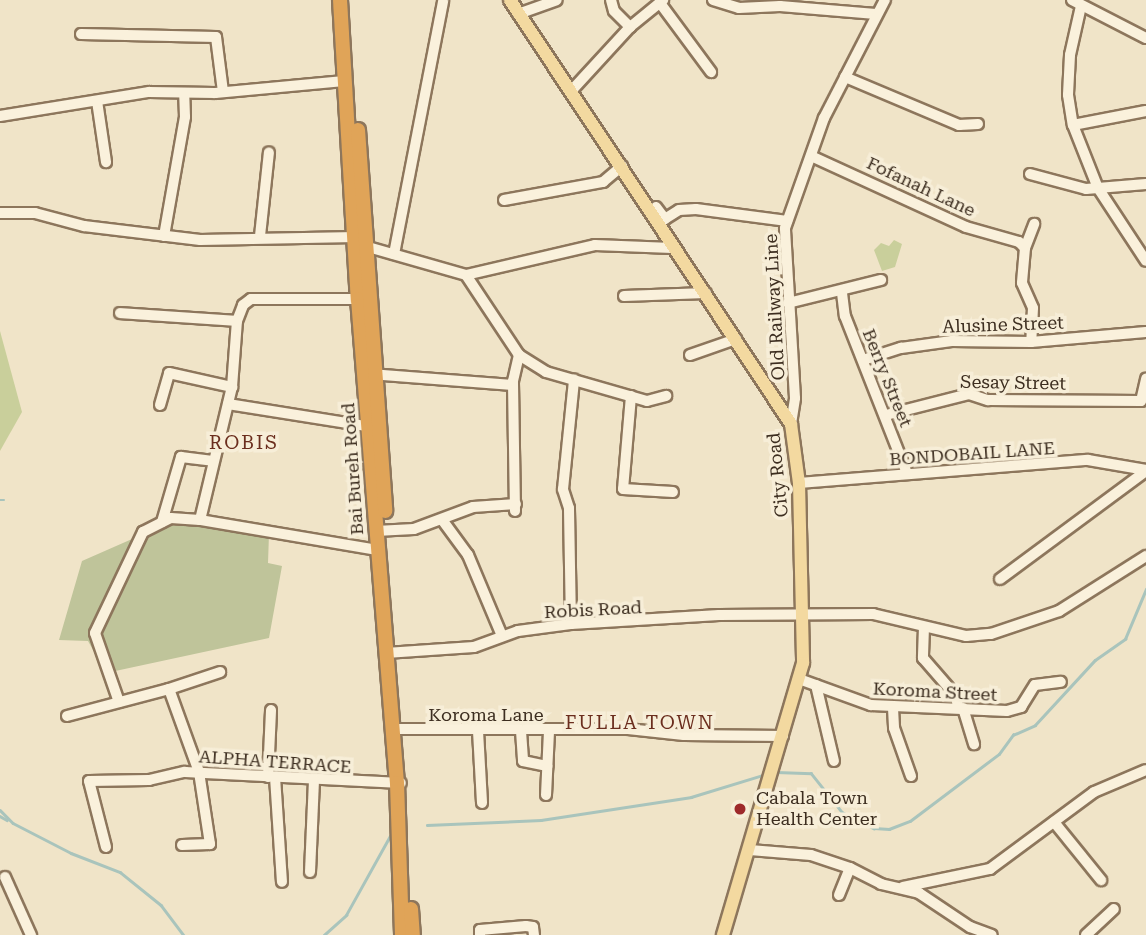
<!DOCTYPE html>
<style>
body{margin:0}
#map{position:relative;width:1146px;height:935px;overflow:hidden;background:#f0e4c8;font-family:"Roboto Serif",serif}
div>[style]{position:absolute}
[style*='--x']{left:calc(var(--x)*1px);top:calc(var(--y)*1px);width:calc(var(--w)*1px);rotate:calc(var(--a)*1deg)}
.green>*{inset:0;background:#c9cf9b}
.cemetery>*{inset:0;background:#bfc49a}
.stream>*{height:2.5px;margin:-1.25px;padding:0 1.25px;transform-origin:1.25px;border-radius:1.25px;background:#a9c4bc}
.roads{filter:drop-shadow(2px 0 #8d765c) drop-shadow(-2px 0 #8d765c) drop-shadow(0 2px #8d765c) drop-shadow(0 -2px #8d765c)}
.minor>*{height:10px;margin:-5px;padding:0 5px;transform-origin:5px;border-radius:5px;background:#faf1dc}
.major>*{height:12px;margin:-6px;padding:0 6px;transform-origin:6px;border-radius:6px;background:#f3d9a0}
.highway>*{height:14px;margin:-7px;padding:0 7px;transform-origin:7px;border-radius:7px;background:#e0a458}
.dots>*{width:19px;height:19px;translate:-50% -50%;box-sizing:border-box;border:4px solid #f7eed8;border-radius:50%}
span{translate:-50% -50%;white-space:nowrap;text-align:center;line-height:1.15;-webkit-text-stroke:7px #f7eed8;paint-order:stroke}
.street-label{font-size:18px;color:#3d2e20}
.poi-label{font-size:18px;color:#3d2e20}
.left{translate:0 -50%;text-align:left}
.neighbourhood-label{font-size:19px;color:#6b2e1e;letter-spacing:2px}
</style>
<div id="map">
<div class="green">
<div style="clip-path:polygon(894px 240px,902px 244px,895px 267px,882px 271px,874px 250px,881px 243px,889px 246px)"></div>
<div style="clip-path:polygon(0 331px,22px 412px,0 451px)"></div>
</div>
<div class="cemetery">
<div style="clip-path:polygon(173px 521px,269px 534px,268px 563px,282px 566px,269px 638px,106px 673px,88px 641px,59px 640px,82px 561px)"></div>
</div>
<div class="stream">
<div style="--x:0;--y:500;--w:4;--a:0"></div>
<div style="--x:776;--y:772;--w:35;--a:2"></div>
<div style="--x:811;--y:773;--w:50;--a:51.5"></div>
<div style="--x:842;--y:812;--w:36;--a:27"></div>
<div style="--x:874;--y:828;--w:15;--a:4"></div>
<div style="--x:889;--y:829;--w:22;--a:-21"></div>
<div style="--x:910;--y:821;--w:111;--a:-37"></div>
<div style="--x:999;--y:754;--w:24;--a:-54"></div>
<div style="--x:1013;--y:735;--w:24;--a:-24"></div>
<div style="--x:1035;--y:725;--w:88;--a:-47.3"></div>
<div style="--x:1095;--y:660;--w:37;--a:-35"></div>
<div style="--x:1125;--y:639;--w:54;--a:-67.2"></div>
<div style="--x:0;--y:810;--w:18;--a:45"></div>
<div style="--x:13;--y:823;--w:65;--a:27.3"></div>
<div style="--x:71;--y:853;--w:53;--a:21.2"></div>
<div style="--x:120;--y:872;--w:53;--a:38.8"></div>
<div style="--x:161;--y:905;--w:38;--a:53"></div>
<div style="--x:0;--y:816;--w:8;--a:30"></div>
<div style="--x:427;--y:825;--w:114;--a:-2.5"></div>
<div style="--x:541;--y:820;--w:152;--a:-8.7"></div>
<div style="--x:691;--y:797;--w:78;--a:-17"></div>
<div style="--x:324;--y:935;--w:30;--a:-42"></div>
<div style="--x:346;--y:915;--w:90;--a:-60.9"></div>
</div>
<div class="roads">
<div class="minor">
<div style="--x:611;--y:0;--w:11;--a:75"></div>
<div style="--x:614;--y:11;--w:23;--a:45"></div>
<div style="--x:713;--y:0;--w:27;--a:17"></div>
<div style="--x:739;--y:8;--w:41;--a:-2.8"></div>
<div style="--x:780;--y:6;--w:96;--a:4.8"></div>
<div style="--x:1072;--y:0;--w:83;--a:27.2"></div>
<div style="--x:660;--y:3;--w:86;--a:53.5"></div>
<div style="--x:1081;--y:6;--w:50;--a:102.7"></div>
<div style="--x:1070;--y:55;--w:40;--a:92.9"></div>
<div style="--x:1068;--y:95;--w:30;--a:81"></div>
<div style="--x:1073;--y:125;--w:68;--a:68.4"></div>
<div style="--x:1098;--y:188;--w:87;--a:56.7"></div>
<div style="--x:518;--y:14;--w:41;--a:-19.7"></div>
<div style="--x:81;--y:34;--w:135;--a:1.3"></div>
<div style="--x:216;--y:37;--w:55;--a:82.7"></div>
<div style="--x:845;--y:77;--w:124;--a:22.8"></div>
<div style="--x:959;--y:125;--w:19;--a:-3"></div>
<div style="--x:573;--y:89;--w:84;--a:-47.4"></div>
<div style="--x:630;--y:27;--w:43;--a:-39.3"></div>
<div style="--x:97;--y:101;--w:62;--a:81.6"></div>
<div style="--x:0;--y:116;--w:151;--a:-9.2"></div>
<div style="--x:149;--y:92;--w:66;--a:0.9"></div>
<div style="--x:215;--y:93;--w:130;--a:-5.3"></div>
<div style="--x:1073;--y:125;--w:74;--a:-10.9"></div>
<div style="--x:811;--y:156;--w:170;--a:24.6"></div>
<div style="--x:966;--y:227;--w:55;--a:15.8"></div>
<div style="--x:1019;--y:242;--w:8;--a:45"></div>
<div style="--x:1025;--y:248;--w:35;--a:95"></div>
<div style="--x:1022;--y:283;--w:27;--a:66"></div>
<div style="--x:1033;--y:308;--w:34;--a:93"></div>
<div style="--x:1030;--y:174;--w:58;--a:15"></div>
<div style="--x:1086;--y:189;--w:60;--a:-4.8"></div>
<div style="--x:504;--y:200;--w:101;--a:-10.3"></div>
<div style="--x:603;--y:182;--w:25;--a:-40"></div>
<div style="--x:656;--y:207;--w:15;--a:53"></div>
<div style="--x:0;--y:213;--w:35;--a:0"></div>
<div style="--x:35;--y:213;--w:51;--a:14.9"></div>
<div style="--x:84;--y:226;--w:117;--a:6.9"></div>
<div style="--x:200;--y:240;--w:156;--a:-1.1"></div>
<div style="--x:660;--y:222;--w:22;--a:-32"></div>
<div style="--x:679;--y:210;--w:17;--a:-3"></div>
<div style="--x:696;--y:209;--w:92;--a:7.5"></div>
<div style="--x:164;--y:236;--w:121;--a:-80"></div>
<div style="--x:185;--y:117;--w:24;--a:-92"></div>
<div style="--x:260;--y:236;--w:84;--a:-83.9"></div>
<div style="--x:368;--y:247;--w:102;--a:15.9"></div>
<div style="--x:466;--y:275;--w:96;--a:56.5"></div>
<div style="--x:519;--y:355;--w:32;--a:32"></div>
<div style="--x:546;--y:372;--w:105;--a:16"></div>
<div style="--x:647;--y:401;--w:20;--a:-15"></div>
<div style="--x:1025;--y:248;--w:26;--a:-69"></div>
<div style="--x:394;--y:254;--w:258;--a:-79"></div>
<div style="--x:466;--y:275;--w:132;--a:-13.1"></div>
<div style="--x:595;--y:245;--w:77;--a:2.2"></div>
<div style="--x:842;--y:293;--w:23;--a:83"></div>
<div style="--x:845;--y:316;--w:169;--a:68.5"></div>
<div style="--x:624;--y:296;--w:82;--a:-2.1"></div>
<div style="--x:788;--y:303;--w:96;--a:-13.9"></div>
<div style="--x:120;--y:313;--w:117;--a:3.9"></div>
<div style="--x:690;--y:355;--w:49;--a:-19.2"></div>
<div style="--x:863;--y:360;--w:40;--a:-18"></div>
<div style="--x:901;--y:348;--w:51;--a:-7.8"></div>
<div style="--x:952;--y:341;--w:79;--a:0.7"></div>
<div style="--x:1031;--y:342;--w:115;--a:-5"></div>
<div style="--x:370;--y:374;--w:143;--a:4.4"></div>
<div style="--x:631;--y:396;--w:93;--a:94.9"></div>
<div style="--x:623;--y:489;--w:50;--a:3.4"></div>
<div style="--x:228;--y:404;--w:145;--a:9.1"></div>
<div style="--x:160;--y:405;--w:33;--a:-74"></div>
<div style="--x:169;--y:373;--w:65;--a:12.5"></div>
<div style="--x:886;--y:415;--w:86;--a:-14.2"></div>
<div style="--x:969;--y:394;--w:20;--a:18"></div>
<div style="--x:988;--y:400;--w:153;--a:0.4"></div>
<div style="--x:1141;--y:401;--w:23;--a:-77"></div>
<div style="--x:791;--y:424;--w:26;--a:-81"></div>
<div style="--x:795;--y:398;--w:170;--a:-93.4"></div>
<div style="--x:785;--y:228;--w:117;--a:-70.5"></div>
<div style="--x:824;--y:118;--w:133;--a:-62.7"></div>
<div style="--x:799;--y:483;--w:290;--a:-4.6"></div>
<div style="--x:1088;--y:460;--w:59;--a:9.8"></div>
<div style="--x:515;--y:511;--w:130;--a:-90.9"></div>
<div style="--x:513;--y:381;--w:27;--a:-77"></div>
<div style="--x:200;--y:520;--w:137;--a:-76.5"></div>
<div style="--x:232;--y:387;--w:66;--a:-85.7"></div>
<div style="--x:237;--y:321;--w:17;--a:-69"></div>
<div style="--x:243;--y:305;--w:10;--a:-37"></div>
<div style="--x:251;--y:299;--w:107;--a:0"></div>
<div style="--x:443;--y:521;--w:42;--a:53.7"></div>
<div style="--x:468;--y:555;--w:88;--a:67.2"></div>
<div style="--x:162;--y:522;--w:68;--a:-73.7"></div>
<div style="--x:181;--y:457;--w:32;--a:7"></div>
<div style="--x:376;--y:531;--w:38;--a:-3"></div>
<div style="--x:414;--y:529;--w:63;--a:-20.4"></div>
<div style="--x:473;--y:507;--w:43;--a:-4"></div>
<div style="--x:1000;--y:579;--w:182;--a:-36.5"></div>
<div style="--x:571;--y:624;--w:116;--a:-91"></div>
<div style="--x:569;--y:508;--w:20;--a:-108"></div>
<div style="--x:563;--y:489;--w:110;--a:-84.2"></div>
<div style="--x:924;--y:627;--w:31;--a:92"></div>
<div style="--x:923;--y:658;--w:50;--a:49"></div>
<div style="--x:956;--y:696;--w:11;--a:80"></div>
<div style="--x:386;--y:653;--w:88;--a:-3.9"></div>
<div style="--x:474;--y:647;--w:47;--a:-20"></div>
<div style="--x:518;--y:631;--w:53;--a:-7.5"></div>
<div style="--x:571;--y:624;--w:148;--a:-3.5"></div>
<div style="--x:719;--y:615;--w:154;--a:-0.4"></div>
<div style="--x:873;--y:614;--w:96;--a:13.3"></div>
<div style="--x:966;--y:636;--w:25;--a:-5"></div>
<div style="--x:991;--y:634;--w:72;--a:-18.7"></div>
<div style="--x:1059;--y:611;--w:103;--a:-32.3"></div>
<div style="--x:799;--y:679;--w:77;--a:19.9"></div>
<div style="--x:871;--y:705;--w:136;--a:2.5"></div>
<div style="--x:1007;--y:711;--w:15;--a:-16"></div>
<div style="--x:1021;--y:707;--w:26;--a:-58"></div>
<div style="--x:1035;--y:685;--w:26;--a:-7"></div>
<div style="--x:816;--y:685;--w:78;--a:76.7"></div>
<div style="--x:169;--y:689;--w:54;--a:-18.4"></div>
<div style="--x:119;--y:702;--w:73;--a:-109.2"></div>
<div style="--x:95;--y:633;--w:112;--a:-64.6"></div>
<div style="--x:143;--y:532;--w:31;--a:-27"></div>
<div style="--x:171;--y:518;--w:29;--a:4"></div>
<div style="--x:200;--y:520;--w:181;--a:9.6"></div>
<div style="--x:893;--y:708;--w:20;--a:87"></div>
<div style="--x:894;--y:728;--w:51;--a:70.5"></div>
<div style="--x:963;--y:708;--w:38;--a:73"></div>
<div style="--x:67;--y:716;--w:106;--a:-14.8"></div>
<div style="--x:169;--y:689;--w:88;--a:70.1"></div>
<div style="--x:199;--y:772;--w:73;--a:81.3"></div>
<div style="--x:210;--y:844;--w:28;--a:178"></div>
<div style="--x:399;--y:729;--w:229;--a:0"></div>
<div style="--x:628;--y:729;--w:56;--a:6.1"></div>
<div style="--x:684;--y:735;--w:99;--a:0.6"></div>
<div style="--x:478;--y:731;--w:72;--a:86.8"></div>
<div style="--x:521;--y:731;--w:30;--a:86"></div>
<div style="--x:523;--y:761;--w:25;--a:12"></div>
<div style="--x:268;--y:777;--w:67;--a:-87.4"></div>
<div style="--x:275;--y:777;--w:105;--a:86.2"></div>
<div style="--x:546;--y:795;--w:64;--a:-87.3"></div>
<div style="--x:1054;--y:822;--w:75;--a:51"></div>
<div style="--x:106;--y:847;--w:68;--a:-104.4"></div>
<div style="--x:89;--y:781;--w:60;--a:-1"></div>
<div style="--x:149;--y:780;--w:37;--a:-13"></div>
<div style="--x:185;--y:772;--w:216;--a:2.9"></div>
<div style="--x:750;--y:850;--w:61;--a:4.7"></div>
<div style="--x:811;--y:855;--w:41;--a:18.4"></div>
<div style="--x:850;--y:868;--w:35;--a:27"></div>
<div style="--x:881;--y:884;--w:39;--a:13"></div>
<div style="--x:919;--y:893;--w:61;--a:33.7"></div>
<div style="--x:970;--y:927;--w:23;--a:20"></div>
<div style="--x:310;--y:872;--w:92;--a:-87.5"></div>
<div style="--x:5;--y:877;--w:64;--a:65.9"></div>
<div style="--x:903;--y:887;--w:89;--a:-11.7"></div>
<div style="--x:990;--y:869;--w:129;--a:-36.5"></div>
<div style="--x:1094;--y:792;--w:56;--a:-22.9"></div>
<div style="--x:839;--y:895;--w:29;--a:-68"></div>
<div style="--x:480;--y:935;--w:5;--a:-90"></div>
<div style="--x:480;--y:930;--w:46;--a:-5"></div>
<div style="--x:526;--y:926;--w:7;--a:8"></div>
<div style="--x:533;--y:927;--w:8;--a:83"></div>
<div style="--x:1086;--y:935;--w:38;--a:-43"></div>
</div>
<div class="major">
<div style="--x:510;--y:0;--w:509;--a:56.47"></div>
<div style="--x:791;--y:424;--w:60;--a:82.3"></div>
<div style="--x:799;--y:483;--w:180;--a:88.7"></div>
<div style="--x:803;--y:663;--w:284;--a:106.4"></div>
</div>
<div class="highway">
<div style="--x:340;--y:0;--w:300;--a:86.6"></div>
<div style="--x:358;--y:299;--w:486;--a:85.4"></div>
<div style="--x:397;--y:783;--w:152;--a:88.1"></div>
<div style="--x:358;--y:130;--w:382;--a:85.9"></div>
<div style="--x:411;--y:909;--w:26;--a:86"></div>
</div>
</div>
<div class="dots">
<div style="left:740px;top:809px;background:#9e2a2b"></div>
</div>
<div class="street-label">
<span style="left:921px;top:187px;rotate:25deg">Fofanah Lane</span>
<span style="left:775px;top:307px;rotate:-93deg">Old Railway Line</span>
<span style="left:1003px;top:325px;rotate:-2deg">Alusine Street</span>
<span style="left:887px;top:378px;rotate:68deg">Berry Street</span>
<span style="left:1013px;top:383px;rotate:1deg">Sesay Street</span>
<span style="left:972px;top:454px;rotate:-4deg">BONDOBAIL LANE</span>
<span style="left:353px;top:469px;rotate:-94deg">Bai Bureh Road</span>
<span style="left:778px;top:475px;rotate:-96deg">City Road</span>
<span style="left:593px;top:610px;rotate:-3deg">Robis Road</span>
<span style="left:935px;top:692px;rotate:3deg">Koroma Street</span>
<span style="left:486px;top:715px">Koroma Lane</span>
<span style="left:275px;top:762px;rotate:4deg">ALPHA TERRACE</span>
</div>
<div class="poi-label">
<span class="left" style="left:756px;top:809px">Cabala Town<br>Health Center</span>
</div>
<div class="neighbourhood-label">
<span style="left:244px;top:443px">ROBIS</span>
<span style="left:640px;top:723px">FULLA TOWN</span>
</div>
</div>
